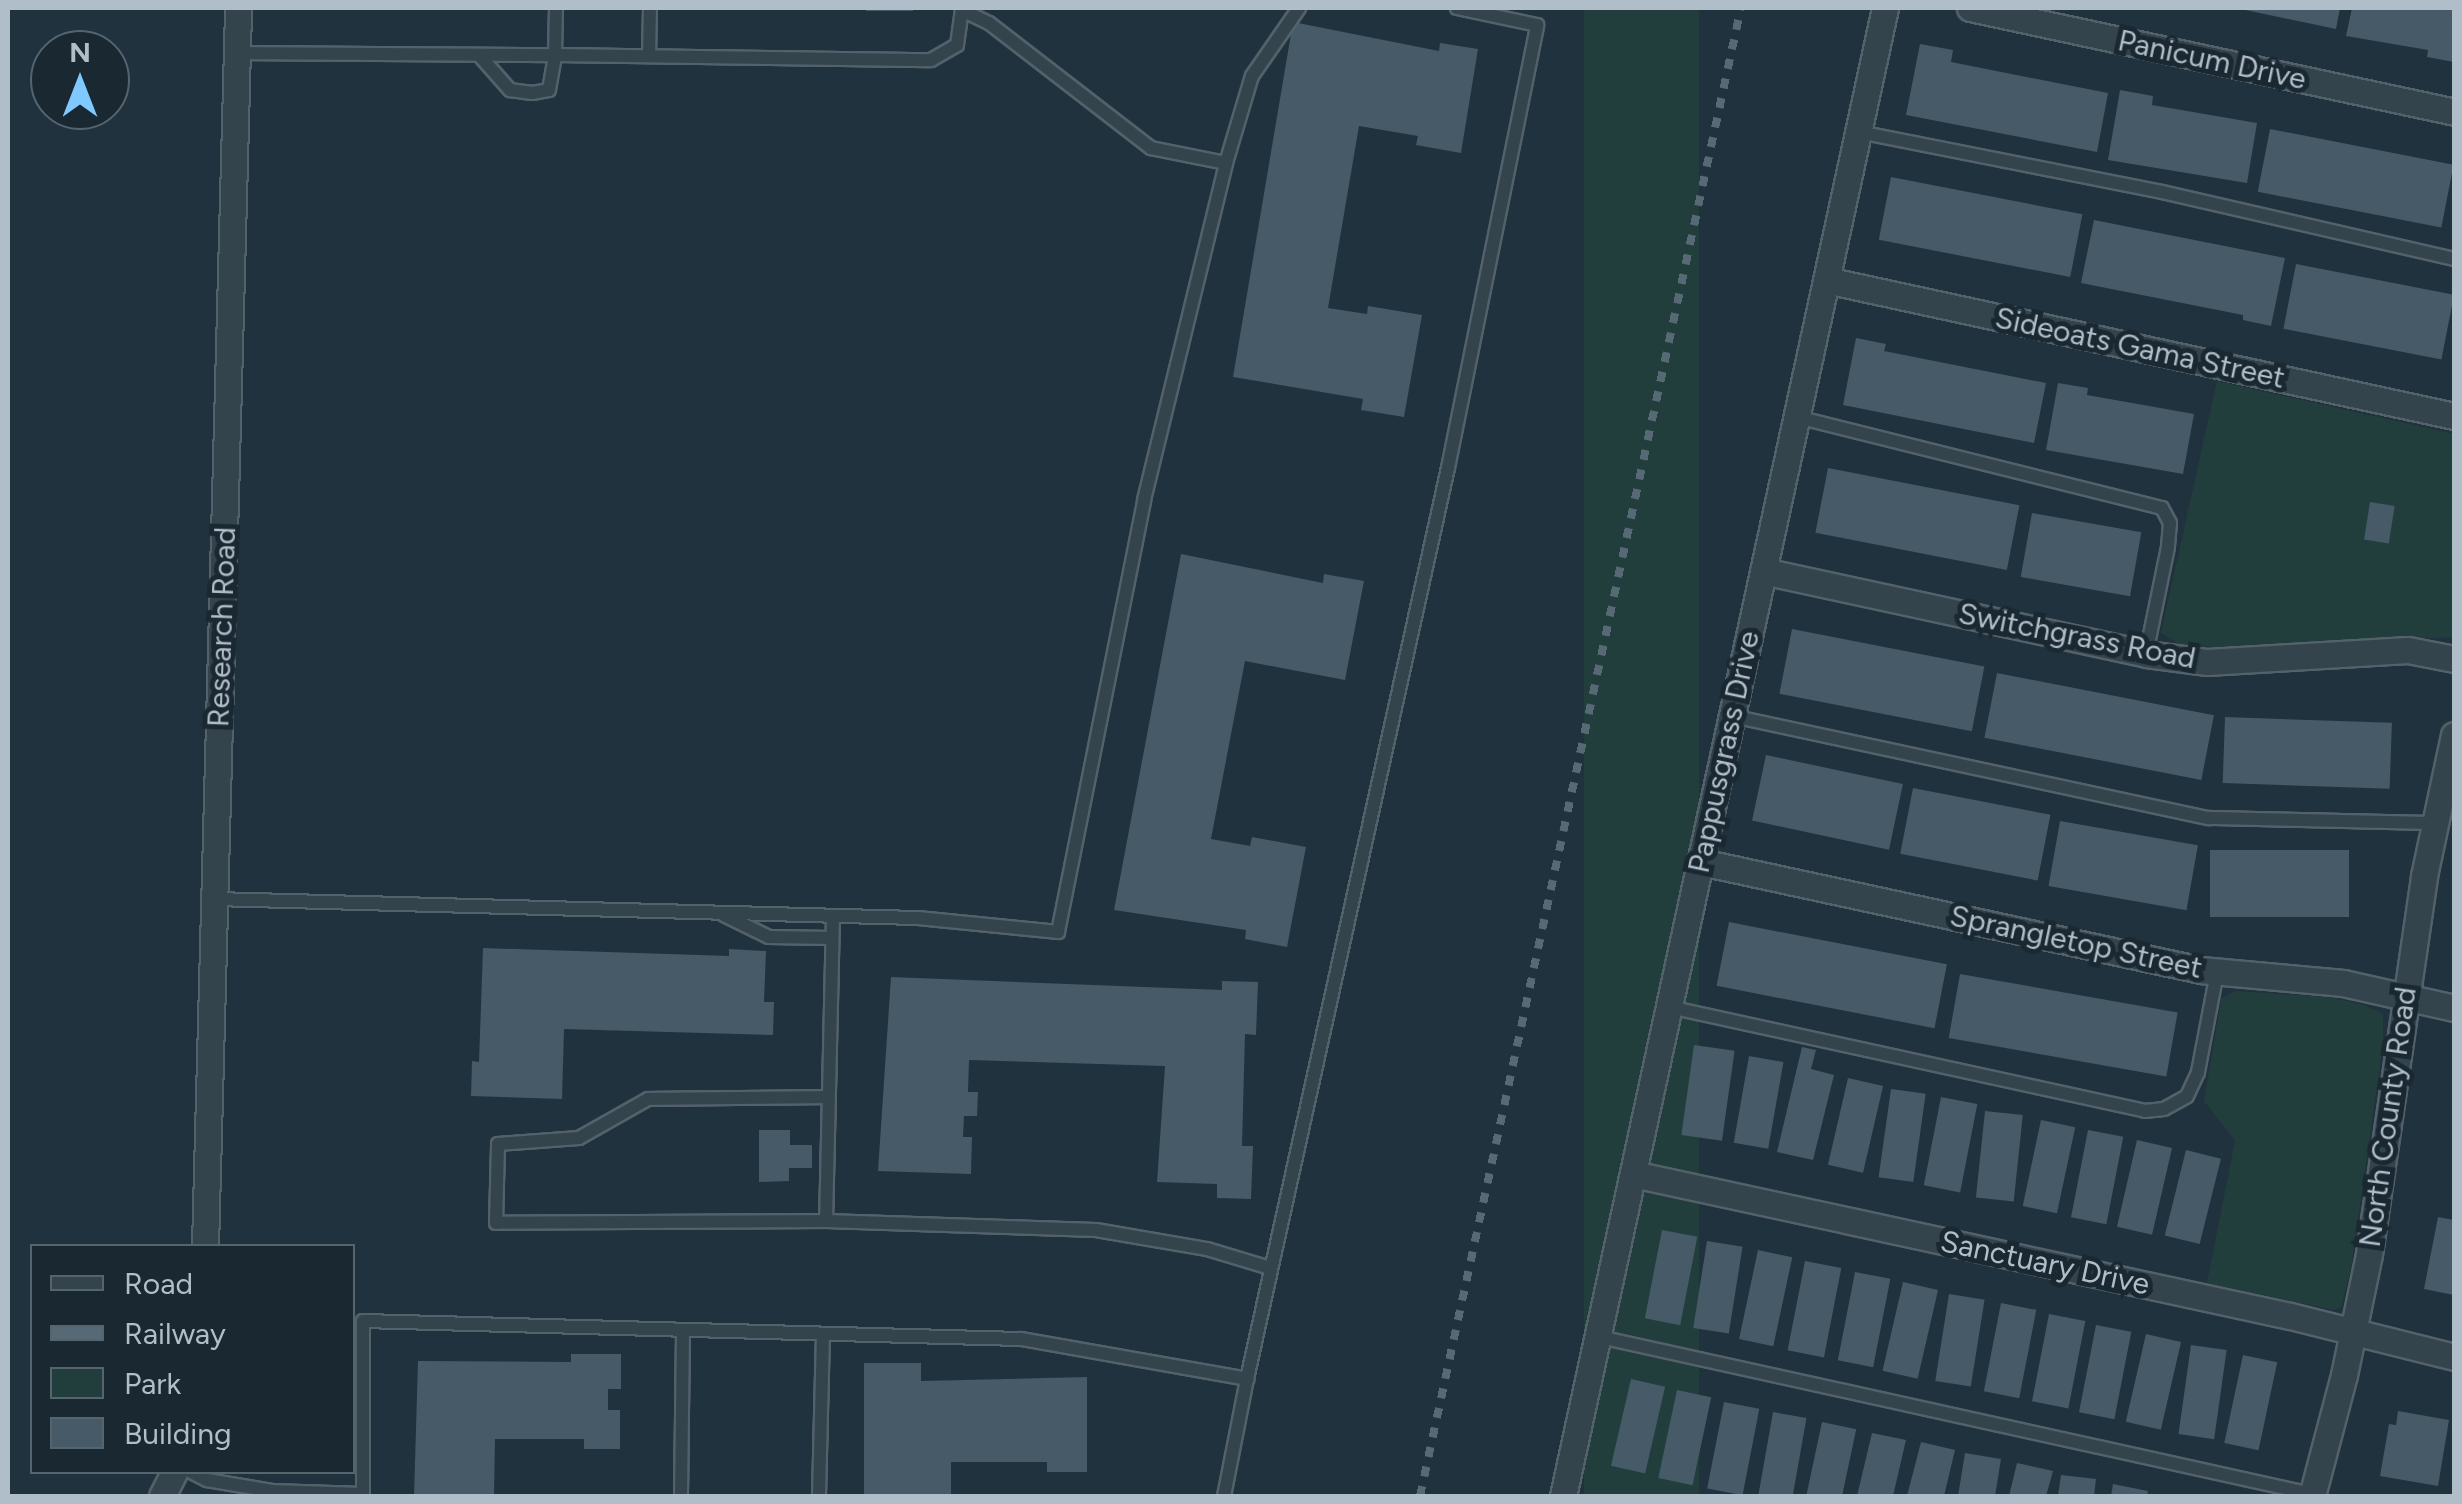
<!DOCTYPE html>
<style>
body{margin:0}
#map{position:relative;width:2462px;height:1504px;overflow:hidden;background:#20323d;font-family:Figtree,sans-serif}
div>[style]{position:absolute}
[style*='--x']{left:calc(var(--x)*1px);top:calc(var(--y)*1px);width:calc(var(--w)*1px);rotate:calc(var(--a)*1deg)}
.green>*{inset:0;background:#223e3c;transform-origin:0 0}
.building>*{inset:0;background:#465a67;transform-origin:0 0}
.roads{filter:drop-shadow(2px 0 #53616b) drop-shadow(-2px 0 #53616b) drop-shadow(0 2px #53616b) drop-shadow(0 -2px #53616b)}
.lane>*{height:12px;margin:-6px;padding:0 6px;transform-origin:6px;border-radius:6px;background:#34444d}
.street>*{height:25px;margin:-12.5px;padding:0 12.5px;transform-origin:12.5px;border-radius:12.5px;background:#34444d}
.rail>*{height:8px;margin-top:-4px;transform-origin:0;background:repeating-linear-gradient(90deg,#566975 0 10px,transparent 0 20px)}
span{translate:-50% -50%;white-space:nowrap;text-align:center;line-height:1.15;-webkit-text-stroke:10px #1a2832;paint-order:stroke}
.street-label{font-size:30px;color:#b0bec9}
.frame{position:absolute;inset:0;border:10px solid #b0bec9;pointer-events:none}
.legend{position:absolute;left:30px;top:1244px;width:325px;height:230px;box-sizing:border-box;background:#1a2832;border:2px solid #56646e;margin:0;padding:12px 18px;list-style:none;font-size:30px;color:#b0bec9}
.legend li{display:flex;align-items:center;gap:20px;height:50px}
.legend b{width:50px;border:2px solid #56646e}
.north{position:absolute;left:30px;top:30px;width:100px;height:100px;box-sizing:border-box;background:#1a2832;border:2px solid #56646e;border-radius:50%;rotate:0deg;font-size:28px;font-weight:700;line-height:40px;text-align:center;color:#b0bec9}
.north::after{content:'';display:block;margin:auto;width:35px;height:45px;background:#7fc9ff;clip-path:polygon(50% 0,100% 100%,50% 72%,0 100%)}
</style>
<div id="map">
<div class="green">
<div style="left:1584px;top:8px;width:115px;height:1521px"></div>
<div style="clip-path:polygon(2217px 381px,2454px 434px,2454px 637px,2230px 648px,2181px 645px,2161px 633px)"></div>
<div style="clip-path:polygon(2235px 991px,2328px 997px,2364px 1005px,2383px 1014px,2383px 1045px,2351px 1268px,2341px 1307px,2334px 1310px,2207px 1283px,2235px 1141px,2204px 1101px,2221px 999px)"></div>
</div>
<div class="building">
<div style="left:866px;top:8px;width:47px;height:3px"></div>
<div style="clip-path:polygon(2236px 8px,2340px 8px,2336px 29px)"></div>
<div style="clip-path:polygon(2352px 8px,2454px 8px,2454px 62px,2427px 57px,2428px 50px,2346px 36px)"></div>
<div style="clip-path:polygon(1293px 22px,1439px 51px,1440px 43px,1478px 49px,1461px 153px,1416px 145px,1418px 136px,1359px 126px,1328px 308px,1367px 314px,1368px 306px,1422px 315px,1404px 417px,1361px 410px,1363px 399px,1233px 377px)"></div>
<div style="clip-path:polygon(1920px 44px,1953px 50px,1951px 62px,2108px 93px,2097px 152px,1906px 115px)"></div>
<div style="clip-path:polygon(2120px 90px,2153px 96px,2152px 105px,2257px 123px,2247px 183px,2108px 160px)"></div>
<div style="left:2270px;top:129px;width:187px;height:64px;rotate:11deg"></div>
<div style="left:1891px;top:177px;width:195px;height:64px;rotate:11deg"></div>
<div style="clip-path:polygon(2094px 220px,2285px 258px,2271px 326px,2243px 320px,2243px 315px,2081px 283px)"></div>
<div style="left:2296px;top:264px;width:161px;height:66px;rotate:11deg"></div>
<div style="clip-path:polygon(1856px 338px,1886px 344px,1884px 351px,2046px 383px,2034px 443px,1843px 405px)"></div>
<div style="clip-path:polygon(2058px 383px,2088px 388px,2087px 395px,2194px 414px,2183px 474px,2046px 450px)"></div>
<div style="left:1828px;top:468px;width:195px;height:66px;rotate:11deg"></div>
<div style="left:2370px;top:502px;width:25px;height:38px;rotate:9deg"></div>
<div style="left:2032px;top:513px;width:111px;height:65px;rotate:10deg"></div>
<div style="clip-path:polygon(1181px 554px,1323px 583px,1324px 574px,1364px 581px,1345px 680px,1245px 661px,1211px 839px,1250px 846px,1252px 837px,1306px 847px,1287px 947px,1245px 939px,1246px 930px,1114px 910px)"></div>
<div style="left:1792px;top:629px;width:196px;height:66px;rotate:11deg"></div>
<div style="left:1997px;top:673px;width:221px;height:66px;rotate:11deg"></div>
<div style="left:2225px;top:717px;width:167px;height:66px;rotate:2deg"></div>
<div style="left:1766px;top:755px;width:140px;height:67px;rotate:12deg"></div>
<div style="left:1913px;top:788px;width:140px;height:67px;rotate:11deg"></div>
<div style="left:2060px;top:821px;width:140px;height:66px;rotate:10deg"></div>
<div style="left:2210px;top:850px;width:139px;height:67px"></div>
<div style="left:1729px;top:922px;width:222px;height:65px;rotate:11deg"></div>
<div style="clip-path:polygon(483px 948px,729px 956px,729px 949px,766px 951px,764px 1002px,774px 1002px,773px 1035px,564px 1029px,562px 1099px,471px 1096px,472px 1061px,479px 1062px)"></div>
<div style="left:1960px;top:974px;width:221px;height:65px;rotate:10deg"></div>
<div style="clip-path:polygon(891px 977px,1222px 990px,1222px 981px,1258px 982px,1256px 1035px,1245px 1034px,1242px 1146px,1253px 1146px,1251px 1199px,1217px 1198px,1217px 1184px,1157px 1182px,1165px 1066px,969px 1060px,968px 1092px,978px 1092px,977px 1116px,964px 1116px,963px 1137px,972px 1137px,971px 1174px,878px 1171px)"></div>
<div style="left:1694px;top:1045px;width:41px;height:91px;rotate:8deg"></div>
<div style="clip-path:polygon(1802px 1047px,1816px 1050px,1811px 1069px,1834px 1075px,1813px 1160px,1777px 1152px)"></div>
<div style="left:1749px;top:1056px;width:35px;height:88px;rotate:10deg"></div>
<div style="left:1848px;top:1078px;width:36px;height:89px;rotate:13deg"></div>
<div style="left:1891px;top:1089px;width:35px;height:89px;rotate:8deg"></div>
<div style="left:1941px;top:1097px;width:37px;height:90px;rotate:11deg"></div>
<div style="left:1985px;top:1111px;width:38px;height:87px;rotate:6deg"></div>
<div style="left:2041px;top:1120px;width:35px;height:88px;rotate:12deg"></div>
<div style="clip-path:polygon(759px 1130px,790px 1130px,790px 1145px,812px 1145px,812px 1168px,789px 1168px,789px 1181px,759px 1182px)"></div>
<div style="left:2088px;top:1130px;width:36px;height:89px;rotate:11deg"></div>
<div style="left:2137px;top:1140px;width:36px;height:89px;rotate:13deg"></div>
<div style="left:2186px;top:1150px;width:36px;height:88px;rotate:14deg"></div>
<div style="clip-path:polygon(2438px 1217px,2454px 1220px,2454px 1295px,2424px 1289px)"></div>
<div style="left:1662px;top:1230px;width:36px;height:90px;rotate:11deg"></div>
<div style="left:1707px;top:1241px;width:36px;height:88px;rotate:9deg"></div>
<div style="left:1758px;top:1250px;width:35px;height:91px;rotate:12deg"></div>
<div style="left:1805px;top:1261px;width:37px;height:91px;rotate:11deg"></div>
<div style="left:1855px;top:1272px;width:36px;height:90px;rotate:11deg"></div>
<div style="left:1903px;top:1282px;width:36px;height:91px;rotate:13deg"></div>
<div style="left:1949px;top:1294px;width:36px;height:88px;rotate:9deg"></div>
<div style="left:2001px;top:1303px;width:36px;height:90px;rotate:11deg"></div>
<div style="left:2049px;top:1314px;width:37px;height:89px;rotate:11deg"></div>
<div style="left:2096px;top:1325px;width:36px;height:89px;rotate:11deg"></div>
<div style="left:2146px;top:1334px;width:36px;height:90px;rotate:13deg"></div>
<div style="left:2191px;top:1345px;width:36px;height:90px;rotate:8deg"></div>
<div style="clip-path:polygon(571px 1354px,621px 1354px,621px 1389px,608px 1389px,608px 1410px,620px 1410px,620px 1449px,584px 1449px,584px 1439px,495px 1439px,494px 1496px,414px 1496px,418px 1361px,571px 1362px)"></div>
<div style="left:2243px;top:1355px;width:35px;height:90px;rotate:12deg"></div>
<div style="clip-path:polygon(864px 1363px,921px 1363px,921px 1381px,1087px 1377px,1087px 1472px,1047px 1472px,1047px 1462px,951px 1462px,951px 1496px,864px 1496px)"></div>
<div style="left:1631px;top:1379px;width:35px;height:89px;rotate:13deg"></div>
<div style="left:1677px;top:1390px;width:35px;height:90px;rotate:12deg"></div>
<div style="left:1724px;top:1402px;width:36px;height:88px;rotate:11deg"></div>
<div style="clip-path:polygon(2398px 1411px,2449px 1420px,2438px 1486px,2380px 1476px,2389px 1424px,2396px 1425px)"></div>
<div style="left:1773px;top:1412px;width:34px;height:86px;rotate:10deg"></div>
<div style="left:1822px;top:1422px;width:35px;height:76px;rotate:12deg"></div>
<div style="clip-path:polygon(1872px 1433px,1906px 1440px,1893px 1496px,1857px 1496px)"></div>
<div style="clip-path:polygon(1921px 1442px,1955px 1450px,1944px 1496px,1907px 1496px)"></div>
<div style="clip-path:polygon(1965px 1453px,2001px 1459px,1995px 1496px,1958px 1496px)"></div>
<div style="clip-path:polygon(2017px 1463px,2053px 1471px,2046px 1496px,2009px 1496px)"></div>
<div style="clip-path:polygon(2061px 1475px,2096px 1479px,2094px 1496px,2058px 1496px)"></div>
<div style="clip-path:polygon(2113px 1484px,2148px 1491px,2147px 1496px,2111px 1496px)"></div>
</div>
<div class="roads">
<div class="lane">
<div style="--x:962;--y:10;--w:30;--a:26"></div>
<div style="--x:989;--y:23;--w:205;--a:37.7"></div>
<div style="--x:1151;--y:148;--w:76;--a:11.3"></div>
<div style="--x:237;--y:53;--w:318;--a:0.4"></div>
<div style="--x:555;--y:55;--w:47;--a:-88.8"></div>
<div style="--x:479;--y:55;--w:47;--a:48.5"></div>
<div style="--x:510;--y:90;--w:22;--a:8"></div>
<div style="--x:532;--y:93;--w:17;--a:-10"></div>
<div style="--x:549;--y:90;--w:36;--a:-80"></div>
<div style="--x:555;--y:55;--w:376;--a:0.8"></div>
<div style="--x:931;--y:60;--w:30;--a:-30"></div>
<div style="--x:957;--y:45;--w:37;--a:-82"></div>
<div style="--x:649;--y:56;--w:48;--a:-88.8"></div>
<div style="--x:1859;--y:132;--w:309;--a:11.2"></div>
<div style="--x:2162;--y:192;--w:300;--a:12.9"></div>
<div style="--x:1797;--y:417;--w:376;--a:14"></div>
<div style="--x:2162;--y:508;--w:17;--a:62"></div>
<div style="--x:2170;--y:523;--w:24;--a:95"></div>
<div style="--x:2168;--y:547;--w:109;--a:101.6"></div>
<div style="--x:1732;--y:716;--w:488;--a:12.1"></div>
<div style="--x:2209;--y:818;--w:226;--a:1.3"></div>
<div style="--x:214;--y:899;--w:704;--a:1.55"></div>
<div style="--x:918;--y:918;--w:141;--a:5.7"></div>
<div style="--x:1058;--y:932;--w:440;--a:-78.7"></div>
<div style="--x:1144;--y:500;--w:347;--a:-76.3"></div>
<div style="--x:1226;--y:163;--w:91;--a:-73.4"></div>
<div style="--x:1252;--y:76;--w:83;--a:-55.3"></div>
<div style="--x:724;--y:915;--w:50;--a:26.1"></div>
<div style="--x:769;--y:937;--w:63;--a:0.9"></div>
<div style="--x:833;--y:916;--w:305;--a:91.3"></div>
<div style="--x:826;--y:1221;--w:270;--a:1.9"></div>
<div style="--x:1096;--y:1230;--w:113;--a:9.7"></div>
<div style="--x:1207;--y:1249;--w:66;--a:16.8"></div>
<div style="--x:1669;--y:1007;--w:487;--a:12.3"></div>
<div style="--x:2145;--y:1111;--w:19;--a:-6"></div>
<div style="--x:2164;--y:1109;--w:26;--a:-29"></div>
<div style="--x:2187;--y:1096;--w:26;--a:-65"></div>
<div style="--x:2198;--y:1072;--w:102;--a:-79.2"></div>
<div style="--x:826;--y:1221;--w:330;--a:179.7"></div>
<div style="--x:496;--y:1223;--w:79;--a:-88.5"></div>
<div style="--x:498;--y:1144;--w:81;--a:-4.2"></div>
<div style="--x:579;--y:1138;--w:79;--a:-29.5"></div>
<div style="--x:648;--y:1099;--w:181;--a:-0.6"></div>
<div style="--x:1595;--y:1336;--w:734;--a:12.43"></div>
<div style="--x:1247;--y:1379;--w:933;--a:-77.56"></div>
<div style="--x:1448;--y:468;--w:452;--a:-78.6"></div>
<div style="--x:1537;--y:25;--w:82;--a:-168"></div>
<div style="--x:191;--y:1472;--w:18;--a:27"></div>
<div style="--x:207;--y:1480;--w:66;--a:9.6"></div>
<div style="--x:272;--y:1491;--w:91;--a:1.9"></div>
<div style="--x:363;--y:1496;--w:175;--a:-90"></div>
<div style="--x:363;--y:1321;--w:658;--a:1.57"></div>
<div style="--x:1021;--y:1339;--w:230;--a:10"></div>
<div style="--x:1247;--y:1379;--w:119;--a:101.1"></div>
<div style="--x:681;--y:1496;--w:164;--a:-89.3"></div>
<div style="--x:819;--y:1496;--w:159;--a:-88.6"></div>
</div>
<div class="street">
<div style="--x:1970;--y:8;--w:495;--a:12.1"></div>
<div style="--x:1826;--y:280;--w:643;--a:12.22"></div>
<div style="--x:1763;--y:571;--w:392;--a:12.2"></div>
<div style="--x:2146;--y:654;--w:62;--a:7.5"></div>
<div style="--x:2207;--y:662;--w:201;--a:-3.4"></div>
<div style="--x:2408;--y:650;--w:47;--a:11.1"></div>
<div style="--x:1701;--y:862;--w:512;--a:12.19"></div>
<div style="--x:2201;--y:970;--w:143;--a:5.2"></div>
<div style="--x:2343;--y:983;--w:114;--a:12.7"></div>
<div style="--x:1633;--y:1174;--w:672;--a:12.2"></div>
<div style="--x:2290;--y:1316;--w:169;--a:14"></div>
<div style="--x:205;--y:1246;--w:1238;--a:-88.47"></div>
<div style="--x:162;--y:1496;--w:27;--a:-63"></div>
<div style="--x:1563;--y:1496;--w:1522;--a:-77.79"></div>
<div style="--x:2312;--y:1496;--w:125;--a:-75.2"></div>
<div style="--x:2344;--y:1375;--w:124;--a:-78.3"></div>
<div style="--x:2369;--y:1254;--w:382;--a:-81.7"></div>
<div style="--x:2424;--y:876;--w:144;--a:-78"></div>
</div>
</div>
<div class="rail">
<div style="--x:1420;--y:1496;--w:1522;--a:-77.83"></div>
</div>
<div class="street-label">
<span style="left:2212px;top:60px;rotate:12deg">Panicum Drive</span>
<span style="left:2140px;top:348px;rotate:12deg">Sideoats Gama Street</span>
<span style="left:222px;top:627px;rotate:-88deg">Research Road</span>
<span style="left:2077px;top:636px;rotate:11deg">Switchgrass Road</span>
<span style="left:1724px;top:752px;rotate:-78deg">Pappusgrass Drive</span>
<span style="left:2076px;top:942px;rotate:12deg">Sprangletop Street</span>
<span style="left:2388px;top:1117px;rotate:-82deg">North County Road</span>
<span style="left:2045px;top:1263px;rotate:12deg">Sanctuary Drive</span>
</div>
<div class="frame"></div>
<ul class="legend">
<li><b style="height:12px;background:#34444d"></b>Road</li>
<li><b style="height:12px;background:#566975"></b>Railway</li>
<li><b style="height:28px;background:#223e3c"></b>Park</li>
<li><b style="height:28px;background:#465a67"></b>Building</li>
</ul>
<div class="north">N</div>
</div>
